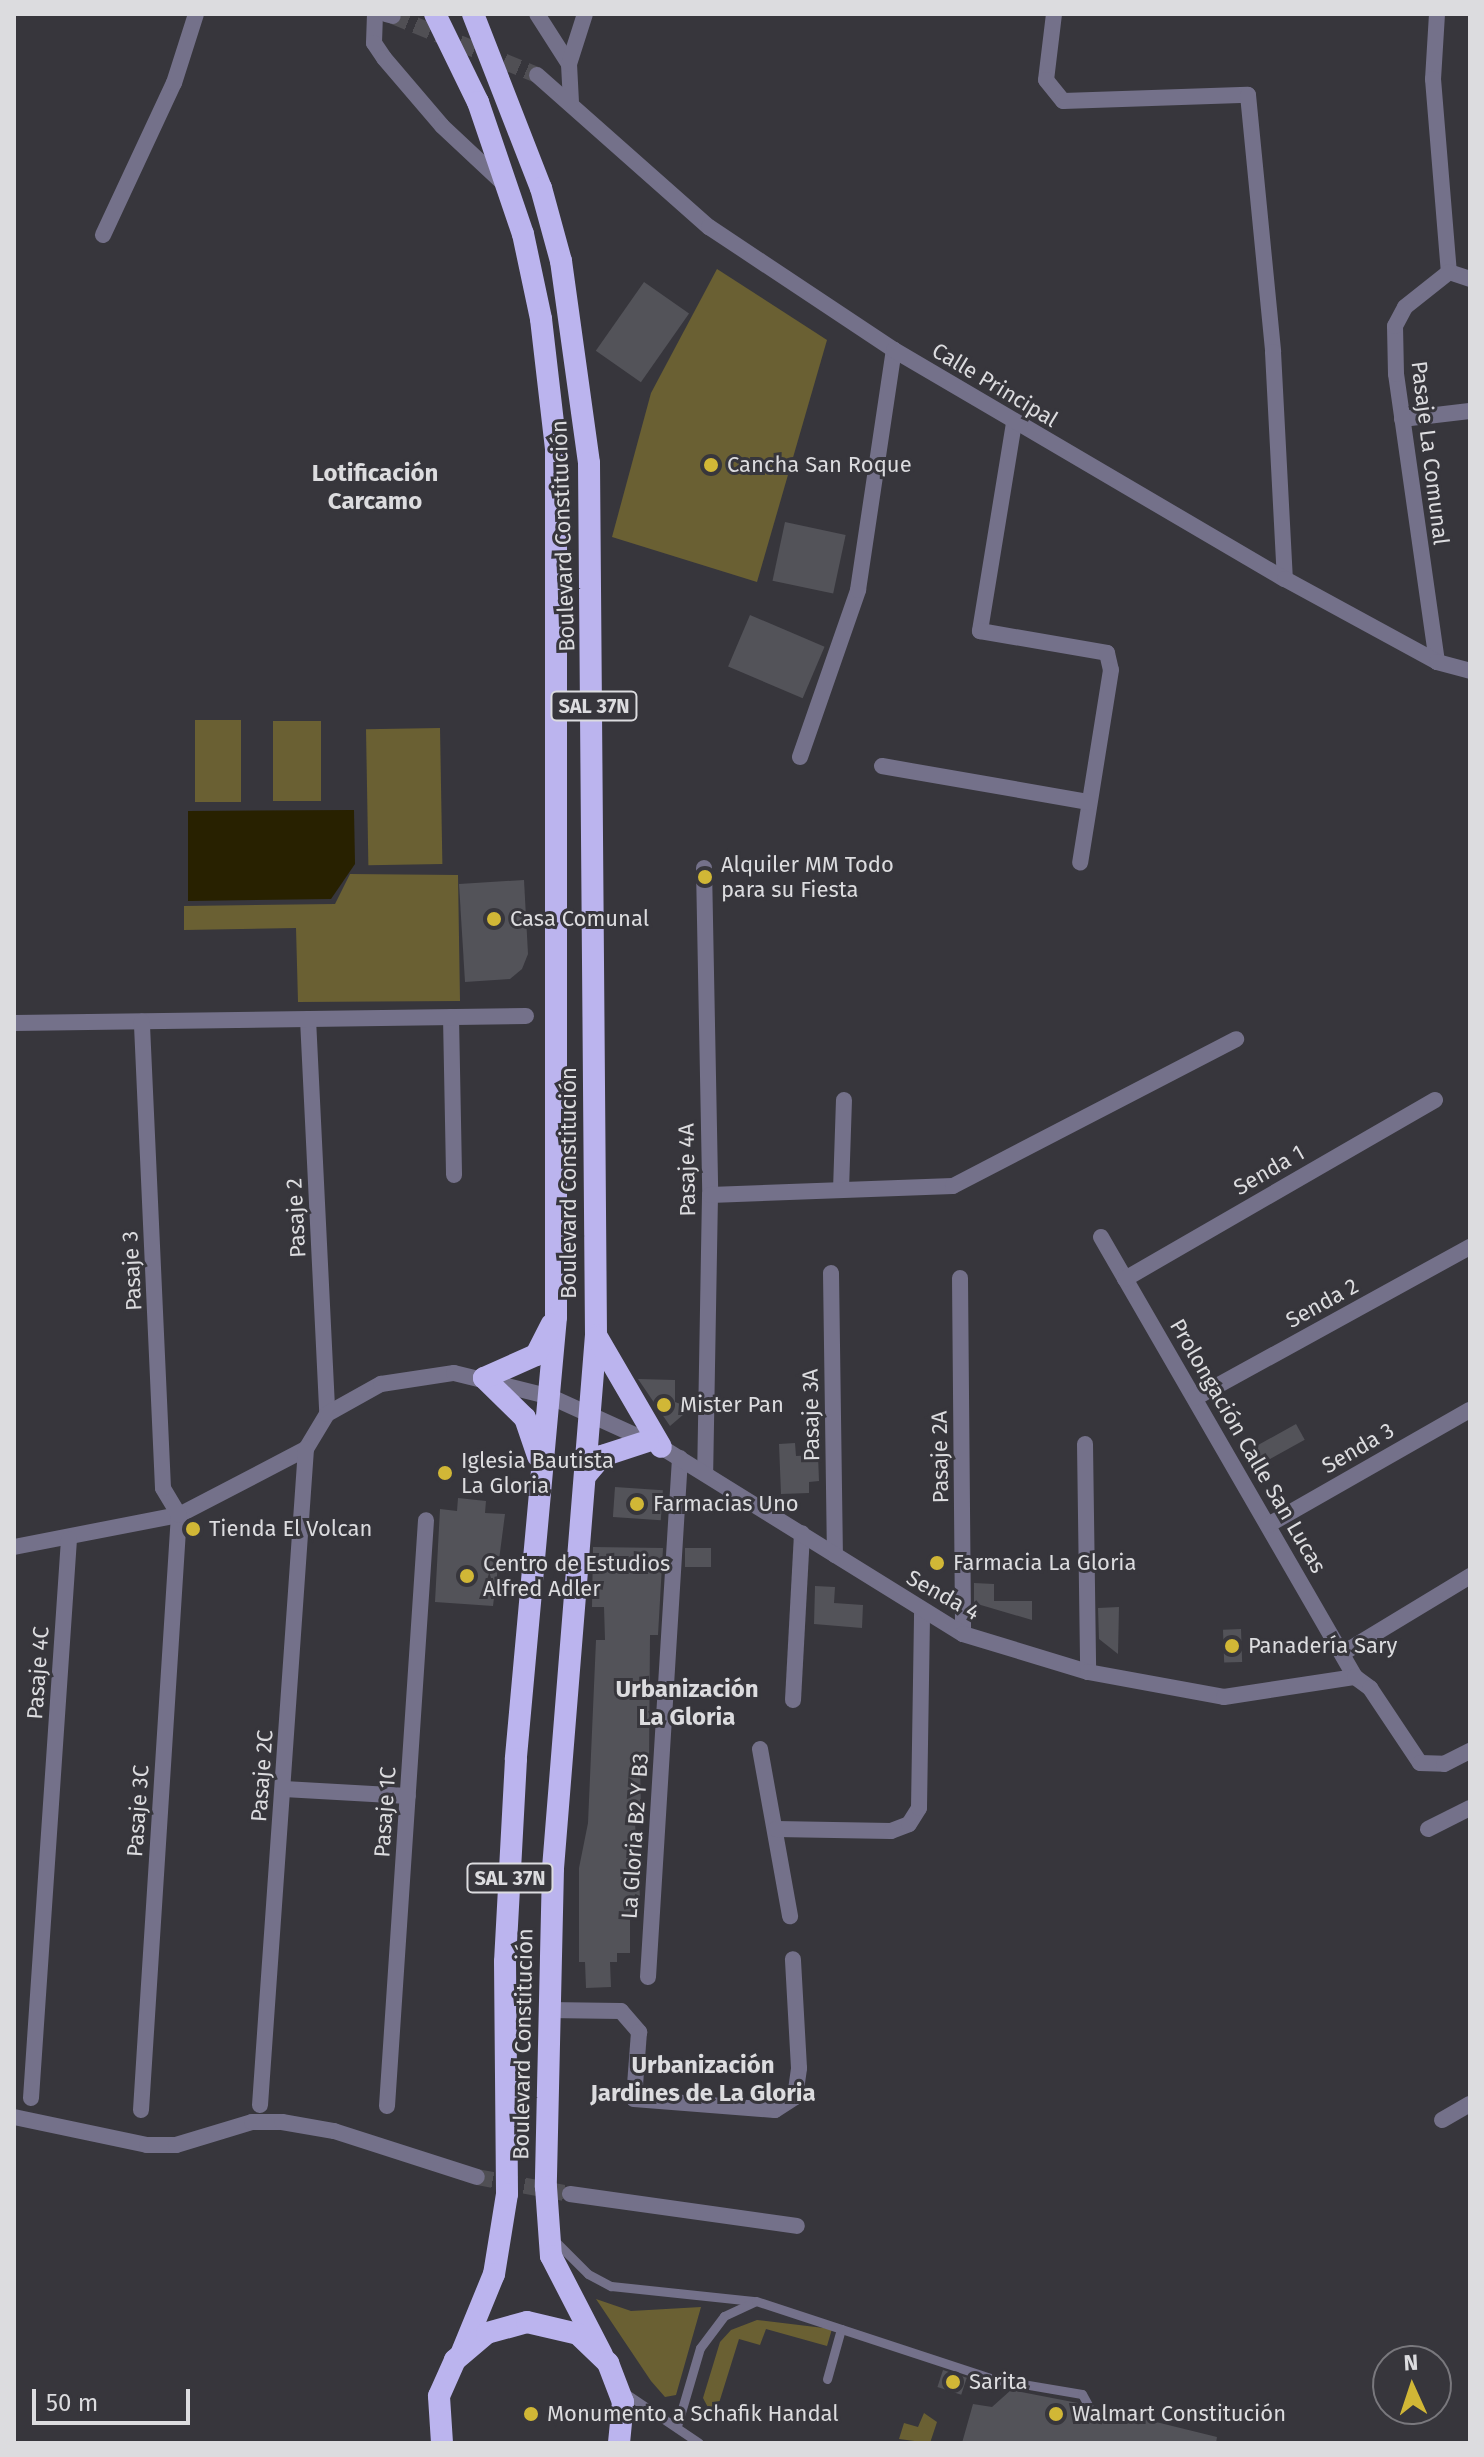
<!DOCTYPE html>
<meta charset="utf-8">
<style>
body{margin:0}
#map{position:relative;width:1484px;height:2457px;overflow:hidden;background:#37363c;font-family:"Fira Sans",sans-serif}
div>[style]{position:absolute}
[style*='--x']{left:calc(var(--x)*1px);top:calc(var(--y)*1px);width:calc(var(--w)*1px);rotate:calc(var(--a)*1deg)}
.green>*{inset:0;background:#6a6033;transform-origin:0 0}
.water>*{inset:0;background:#282100}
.building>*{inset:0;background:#535359;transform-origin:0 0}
.minor-tunnel>*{height:16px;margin-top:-8px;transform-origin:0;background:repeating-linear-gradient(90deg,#504f54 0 16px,transparent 0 24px)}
.tertiary-tunnel>*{height:16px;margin-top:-8px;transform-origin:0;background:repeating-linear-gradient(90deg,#504f54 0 16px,transparent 0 24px)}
.service>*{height:9px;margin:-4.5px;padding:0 4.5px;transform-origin:4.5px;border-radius:4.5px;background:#74718a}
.minor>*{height:16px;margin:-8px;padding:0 8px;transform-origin:8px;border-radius:8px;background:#74718a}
.tertiary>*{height:16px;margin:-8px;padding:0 8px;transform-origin:8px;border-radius:8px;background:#74718a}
.trunk>*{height:22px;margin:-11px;padding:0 11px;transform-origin:11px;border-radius:11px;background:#bbb4ee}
.dots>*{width:22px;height:22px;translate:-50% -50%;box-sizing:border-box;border:4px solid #37363c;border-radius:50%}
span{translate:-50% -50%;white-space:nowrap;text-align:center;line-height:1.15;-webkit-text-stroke:6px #37363c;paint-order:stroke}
.shield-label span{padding:2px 6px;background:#37363c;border:2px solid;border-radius:6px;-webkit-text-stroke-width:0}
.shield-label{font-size:20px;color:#dcdcdf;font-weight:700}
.street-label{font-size:22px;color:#dcdcdf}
.poi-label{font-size:22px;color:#dcdcdf}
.left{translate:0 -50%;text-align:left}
.neighbourhood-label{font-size:24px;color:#dcdcdf;font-weight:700}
.frame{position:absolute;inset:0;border:16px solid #dcdcdf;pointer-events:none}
.north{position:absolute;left:1372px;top:2345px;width:80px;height:80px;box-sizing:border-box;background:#37363c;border:2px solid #79787d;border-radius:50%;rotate:357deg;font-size:22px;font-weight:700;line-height:32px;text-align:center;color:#dcdcdf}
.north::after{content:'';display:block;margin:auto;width:28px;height:36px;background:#d1b736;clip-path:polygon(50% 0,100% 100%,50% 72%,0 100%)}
.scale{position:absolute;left:32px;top:2389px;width:158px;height:36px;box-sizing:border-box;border:4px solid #dcdcdf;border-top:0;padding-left:10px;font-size:24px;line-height:28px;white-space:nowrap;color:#dcdcdf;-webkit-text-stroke:6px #37363c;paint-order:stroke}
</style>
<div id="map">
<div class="green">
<div style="clip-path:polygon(717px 269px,827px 340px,757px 582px,612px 537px,651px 393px)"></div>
<div style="left:195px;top:720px;width:46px;height:82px"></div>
<div style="left:273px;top:721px;width:48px;height:80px"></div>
<div style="left:440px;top:728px;width:136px;height:74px;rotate:89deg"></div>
<div style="clip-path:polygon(350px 874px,458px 875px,460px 1001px,298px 1002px,296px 928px,184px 930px,184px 906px,335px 904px)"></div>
<div style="clip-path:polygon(596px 2299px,631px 2311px,701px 2307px,676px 2395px,665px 2397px,651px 2381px)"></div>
<div style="clip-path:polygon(757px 2320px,832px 2329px,827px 2346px,766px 2329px,760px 2345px,739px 2339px,714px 2419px,703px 2398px,720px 2342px,731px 2330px)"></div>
<div style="clip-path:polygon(924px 2413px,937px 2422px,930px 2443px,899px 2439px,904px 2423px,918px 2427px)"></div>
</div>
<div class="water">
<div style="clip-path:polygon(354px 810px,355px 864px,331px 899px,188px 901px,188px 811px)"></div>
</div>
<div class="building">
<div style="left:644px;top:282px;width:55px;height:84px;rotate:35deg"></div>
<div style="left:785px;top:522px;width:62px;height:60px;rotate:12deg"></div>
<div style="left:750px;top:615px;width:81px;height:56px;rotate:23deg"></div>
<div style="clip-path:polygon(524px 880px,528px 954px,522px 969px,510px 979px,465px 982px,459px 884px)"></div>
<div style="clip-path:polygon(638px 1379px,675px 1380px,675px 1402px,691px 1408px,670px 1426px)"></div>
<div style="left:1296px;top:1424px;width:18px;height:52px;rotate:61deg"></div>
<div style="clip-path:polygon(795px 1443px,796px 1456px,818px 1455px,819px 1481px,809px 1482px,809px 1493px,781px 1494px,779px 1444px)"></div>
<div style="left:615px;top:1487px;width:48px;height:30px;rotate:4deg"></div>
<div style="clip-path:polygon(458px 1498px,486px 1501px,485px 1513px,505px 1514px,493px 1606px,435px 1602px,440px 1509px,457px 1511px)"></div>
<div style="clip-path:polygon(593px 1547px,663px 1548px,658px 1635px,650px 1635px,649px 1764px,640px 1764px,641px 1808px,634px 1808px,640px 1897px,634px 1897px,630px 1913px,630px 1953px,617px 1953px,617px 1962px,610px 1962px,611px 1987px,586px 1988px,585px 1962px,579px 1962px,579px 1868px,588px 1823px,596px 1640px,605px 1640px,604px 1607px,592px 1607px)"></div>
<div style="left:685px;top:1548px;width:26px;height:19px"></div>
<div style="clip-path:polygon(974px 1583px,994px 1584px,994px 1601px,1032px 1601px,1032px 1620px,974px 1603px)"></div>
<div style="clip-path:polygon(815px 1586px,835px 1587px,834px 1603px,863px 1605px,862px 1628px,814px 1624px)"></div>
<div style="clip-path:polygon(1119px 1607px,1118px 1654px,1099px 1639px,1098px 1608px)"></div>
<div style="left:1241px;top:1629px;width:33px;height:18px;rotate:88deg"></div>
<div style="left:943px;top:2370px;width:25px;height:18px;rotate:18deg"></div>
<div style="clip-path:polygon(1011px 2390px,1078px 2403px,1087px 2412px,1095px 2407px,1217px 2437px,1216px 2443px,962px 2443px,973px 2404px,992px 2407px)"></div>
</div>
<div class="minor-tunnel">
<div style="--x:477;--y:2177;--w:95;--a:10.4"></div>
</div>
<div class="tertiary-tunnel">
<div style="--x:393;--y:16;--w:156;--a:22.3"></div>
</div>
<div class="service">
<div style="--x:554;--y:2240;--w:48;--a:45"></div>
<div style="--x:588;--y:2274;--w:26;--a:28"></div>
<div style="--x:611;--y:2286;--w:143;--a:6"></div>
<div style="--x:827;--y:2379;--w:52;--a:-74.4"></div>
<div style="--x:625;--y:2393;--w:89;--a:34"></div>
<div style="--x:677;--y:2426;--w:81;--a:-73.6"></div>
<div style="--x:700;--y:2348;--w:40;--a:-53"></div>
<div style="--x:724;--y:2316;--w:35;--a:-25"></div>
<div style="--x:756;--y:2301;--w:250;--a:18.2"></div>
<div style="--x:993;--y:2379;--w:90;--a:9.6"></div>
<div style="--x:1082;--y:2394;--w:13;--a:61"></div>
</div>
<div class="minor">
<div style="--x:375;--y:14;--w:29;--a:92"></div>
<div style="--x:374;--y:43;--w:18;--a:56"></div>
<div style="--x:384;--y:58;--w:89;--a:49.5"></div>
<div style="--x:442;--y:126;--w:86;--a:43.1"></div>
<div style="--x:537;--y:14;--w:59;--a:57.4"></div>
<div style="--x:569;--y:64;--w:37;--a:87"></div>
<div style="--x:1054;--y:14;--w:66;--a:96.9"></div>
<div style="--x:1046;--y:80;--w:27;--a:51"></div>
<div style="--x:1063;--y:101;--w:185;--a:-1.9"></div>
<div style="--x:1248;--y:95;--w:258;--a:84.4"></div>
<div style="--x:1273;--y:352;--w:227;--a:87"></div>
<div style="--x:1437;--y:14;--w:65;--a:93.5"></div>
<div style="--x:1433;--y:79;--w:194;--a:85.3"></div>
<div style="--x:569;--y:64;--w:52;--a:-72.3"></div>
<div style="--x:103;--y:235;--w:168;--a:-65"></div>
<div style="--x:174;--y:83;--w:72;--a:-72.3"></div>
<div style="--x:1449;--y:272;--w:22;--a:18"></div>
<div style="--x:1402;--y:419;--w:68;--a:-6.7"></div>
<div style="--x:1014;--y:423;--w:211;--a:99.3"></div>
<div style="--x:980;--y:631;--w:129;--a:9.8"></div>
<div style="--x:1107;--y:653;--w:17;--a:77"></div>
<div style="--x:1111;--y:670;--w:195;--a:99.1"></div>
<div style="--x:1437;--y:662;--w:291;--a:-98.1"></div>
<div style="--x:1396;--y:374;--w:48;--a:-91.2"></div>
<div style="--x:1395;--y:326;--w:21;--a:-62"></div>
<div style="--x:1405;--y:307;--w:56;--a:-38.5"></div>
<div style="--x:800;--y:757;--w:177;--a:-70.8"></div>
<div style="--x:858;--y:590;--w:243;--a:-81.5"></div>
<div style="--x:882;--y:766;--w:210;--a:9.9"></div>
<div style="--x:704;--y:868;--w:327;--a:88.9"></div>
<div style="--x:710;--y:1195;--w:278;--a:91"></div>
<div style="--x:451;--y:1017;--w:158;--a:88.9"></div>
<div style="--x:308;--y:1019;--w:395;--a:87.2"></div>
<div style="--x:14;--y:1023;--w:512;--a:-0.78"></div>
<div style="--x:841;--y:1190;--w:90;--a:-88.1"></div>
<div style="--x:710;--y:1195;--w:243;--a:-2.1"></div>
<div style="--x:953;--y:1186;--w:319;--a:-27.4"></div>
<div style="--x:1101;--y:1237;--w:508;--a:60"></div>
<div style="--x:831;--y:1273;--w:282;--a:89.2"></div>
<div style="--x:960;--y:1278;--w:356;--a:89.5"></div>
<div style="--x:1125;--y:1279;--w:358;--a:-30"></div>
<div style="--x:1195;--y:1398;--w:314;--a:-28.8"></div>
<div style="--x:1085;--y:1444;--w:228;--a:89.2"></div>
<div style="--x:1268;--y:1525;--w:232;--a:-29.7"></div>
<div style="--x:14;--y:1547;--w:168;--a:-11"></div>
<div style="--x:179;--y:1515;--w:143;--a:-27.5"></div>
<div style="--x:306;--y:1449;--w:41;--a:-59"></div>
<div style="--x:327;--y:1414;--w:62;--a:-29.1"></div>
<div style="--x:381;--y:1384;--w:74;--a:-8.6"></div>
<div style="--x:454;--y:1373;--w:100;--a:13.9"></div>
<div style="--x:1343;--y:1653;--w:149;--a:-31.2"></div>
<div style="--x:793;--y:1700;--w:167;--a:-86.9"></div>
<div style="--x:760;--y:1749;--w:170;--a:79.8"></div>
<div style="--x:284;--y:1789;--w:124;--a:3.2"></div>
<div style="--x:776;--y:1829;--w:115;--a:1"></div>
<div style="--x:891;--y:1831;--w:19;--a:-21"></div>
<div style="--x:909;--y:1824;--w:19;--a:-58"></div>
<div style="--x:919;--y:1808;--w:196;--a:-89.1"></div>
<div style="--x:1428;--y:1829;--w:47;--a:-26.6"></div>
<div style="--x:648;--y:1977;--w:520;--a:-86.47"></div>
<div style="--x:547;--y:2010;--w:74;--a:0.8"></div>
<div style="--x:621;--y:2011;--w:28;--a:49"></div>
<div style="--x:639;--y:2032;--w:67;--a:94.3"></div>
<div style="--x:634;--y:2099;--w:141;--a:4.5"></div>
<div style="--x:775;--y:2110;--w:24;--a:-33"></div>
<div style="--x:795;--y:2097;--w:29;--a:-82"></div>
<div style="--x:799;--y:2068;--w:109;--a:-93.2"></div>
<div style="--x:31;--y:2098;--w:560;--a:-86.11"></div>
<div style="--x:260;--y:2105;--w:658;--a:-85.99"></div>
<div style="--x:387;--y:2106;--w:587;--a:-86.19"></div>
<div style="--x:141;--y:2110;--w:596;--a:-86.35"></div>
<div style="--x:179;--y:1515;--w:31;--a:-121"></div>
<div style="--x:163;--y:1488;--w:467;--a:-92.6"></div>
<div style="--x:14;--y:2117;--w:136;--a:11.9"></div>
<div style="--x:147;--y:2145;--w:29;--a:0"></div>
<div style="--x:176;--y:2145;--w:79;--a:-16.8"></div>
<div style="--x:252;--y:2122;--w:30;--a:0"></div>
<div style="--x:282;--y:2122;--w:53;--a:9.8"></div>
<div style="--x:334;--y:2131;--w:150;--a:17.8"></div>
<div style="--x:1442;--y:2120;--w:32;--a:-30"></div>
<div style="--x:570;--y:2194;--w:229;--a:8"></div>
</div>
<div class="tertiary">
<div style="--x:386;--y:14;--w:7;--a:16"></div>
<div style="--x:537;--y:75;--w:230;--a:41.5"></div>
<div style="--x:709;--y:227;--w:222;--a:33.6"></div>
<div style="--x:894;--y:350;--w:453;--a:30.4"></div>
<div style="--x:1285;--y:579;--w:173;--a:28.6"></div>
<div style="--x:1437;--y:662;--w:34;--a:15"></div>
<div style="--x:551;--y:1397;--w:121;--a:24.4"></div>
<div style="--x:661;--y:1447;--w:355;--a:31.8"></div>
<div style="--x:963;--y:1634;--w:131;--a:16.9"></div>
<div style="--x:1088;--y:1672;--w:138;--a:10.4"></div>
<div style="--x:1224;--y:1697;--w:133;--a:-8.7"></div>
<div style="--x:1355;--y:1677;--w:19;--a:36"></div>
<div style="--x:1370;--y:1688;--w:90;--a:56.3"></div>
<div style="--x:1420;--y:1763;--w:24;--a:2"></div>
<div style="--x:1444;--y:1764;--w:29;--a:-27"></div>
</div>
<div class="trunk">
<div style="--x:435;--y:14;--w:98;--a:64"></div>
<div style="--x:478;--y:102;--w:139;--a:71.2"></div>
<div style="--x:523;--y:234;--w:87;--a:78"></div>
<div style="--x:541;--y:319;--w:131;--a:83.4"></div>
<div style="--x:556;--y:449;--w:868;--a:90"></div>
<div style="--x:556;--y:1317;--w:444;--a:95.2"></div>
<div style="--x:516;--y:1759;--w:203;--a:93.1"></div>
<div style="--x:505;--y:1962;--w:232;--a:89.5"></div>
<div style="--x:507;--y:2194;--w:81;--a:99.2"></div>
<div style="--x:494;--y:2274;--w:84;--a:112.3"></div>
<div style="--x:473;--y:14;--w:187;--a:68.7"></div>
<div style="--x:541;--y:188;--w:76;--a:74.7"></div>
<div style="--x:561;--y:261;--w:204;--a:82.1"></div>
<div style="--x:589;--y:463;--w:872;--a:89.54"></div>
<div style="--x:596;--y:1335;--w:535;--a:94.61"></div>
<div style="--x:553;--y:1868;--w:319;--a:91.3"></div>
<div style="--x:546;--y:2187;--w:69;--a:85.9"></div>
<div style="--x:551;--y:2256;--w:111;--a:62.7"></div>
<div style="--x:597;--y:1337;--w:127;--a:59.8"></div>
<div style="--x:484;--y:1378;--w:57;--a:44.3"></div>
<div style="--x:525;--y:1418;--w:40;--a:71.1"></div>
<div style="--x:484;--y:1378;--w:57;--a:-23.9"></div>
<div style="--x:536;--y:1355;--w:34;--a:-63"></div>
<div style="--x:586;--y:1475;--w:25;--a:-50"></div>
<div style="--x:602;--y:1456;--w:48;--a:-18.1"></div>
<div style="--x:442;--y:2443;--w:47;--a:-93.7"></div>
<div style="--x:439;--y:2396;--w:39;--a:-66"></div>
<div style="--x:455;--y:2360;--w:42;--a:-40.2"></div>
<div style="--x:487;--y:2333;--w:41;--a:-15.4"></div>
<div style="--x:527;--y:2322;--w:52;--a:13.2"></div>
<div style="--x:578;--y:2334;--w:42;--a:44"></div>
<div style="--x:608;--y:2363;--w:42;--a:69"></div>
<div style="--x:623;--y:2402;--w:41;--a:95.6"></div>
</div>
<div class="dots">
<div style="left:711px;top:465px;background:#d1b736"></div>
<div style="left:705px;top:877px;background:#d1b736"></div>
<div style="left:494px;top:919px;background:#d1b736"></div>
<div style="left:664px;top:1405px;background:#d1b736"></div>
<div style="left:445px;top:1473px;background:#d1b736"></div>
<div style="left:637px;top:1504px;background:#d1b736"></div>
<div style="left:193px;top:1529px;background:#d1b736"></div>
<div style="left:937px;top:1563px;background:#d1b736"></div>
<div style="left:467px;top:1576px;background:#d1b736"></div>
<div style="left:1232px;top:1646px;background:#d1b736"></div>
<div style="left:953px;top:2382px;background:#d1b736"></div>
<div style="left:531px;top:2414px;background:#d1b736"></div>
<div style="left:1056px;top:2414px;background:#d1b736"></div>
</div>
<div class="shield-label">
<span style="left:594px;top:706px">SAL 37N</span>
<span style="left:510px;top:1878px">SAL 37N</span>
</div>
<div class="street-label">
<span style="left:995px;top:385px;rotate:31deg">Calle Principal</span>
<span style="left:1430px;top:453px;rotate:83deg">Pasaje La Comunal</span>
<span style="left:563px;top:536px;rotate:-92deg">Boulevard Constitución</span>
<span style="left:687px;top:1170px;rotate:-91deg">Pasaje 4A</span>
<span style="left:1269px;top:1170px;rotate:-30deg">Senda 1</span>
<span style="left:569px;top:1183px;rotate:-90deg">Boulevard Constitución</span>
<span style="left:296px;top:1218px;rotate:-93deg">Pasaje 2</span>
<span style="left:132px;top:1271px;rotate:-93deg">Pasaje 3</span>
<span style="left:1322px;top:1303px;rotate:-29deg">Senda 2</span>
<span style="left:811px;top:1415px;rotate:-91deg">Pasaje 3A</span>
<span style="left:1248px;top:1446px;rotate:60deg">Prolongación Calle San Lucas</span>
<span style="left:1358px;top:1448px;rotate:-30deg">Senda 3</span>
<span style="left:940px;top:1457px;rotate:-91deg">Pasaje 2A</span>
<span style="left:943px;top:1595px;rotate:29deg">Senda 4</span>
<span style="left:38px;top:1673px;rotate:-86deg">Pasaje 4C</span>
<span style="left:262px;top:1776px;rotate:-86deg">Pasaje 2C</span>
<span style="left:138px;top:1811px;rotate:-86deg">Pasaje 3C</span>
<span style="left:385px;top:1812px;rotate:-86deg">Pasaje 1C</span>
<span style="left:635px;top:1836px;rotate:-86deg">La Gloria B2 Y B3</span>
<span style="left:523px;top:2044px;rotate:-89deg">Boulevard Constitución</span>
</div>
<div class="poi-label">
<span class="left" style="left:727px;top:465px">Cancha San Roque</span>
<span class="left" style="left:721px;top:877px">Alquiler MM Todo<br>para su Fiesta</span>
<span class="left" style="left:510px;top:919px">Casa Comunal</span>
<span class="left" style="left:680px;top:1405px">Mister Pan</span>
<span class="left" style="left:461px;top:1473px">Iglesia Bautista<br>La Gloria</span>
<span class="left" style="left:653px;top:1504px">Farmacias Uno</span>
<span class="left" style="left:209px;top:1529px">Tienda El Volcan</span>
<span class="left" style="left:483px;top:1576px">Centro de Estudios<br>Alfred Adler</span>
<span class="left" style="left:953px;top:1563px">Farmacia La Gloria</span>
<span class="left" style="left:1248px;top:1646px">Panadería Sary</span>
<span class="left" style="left:969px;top:2382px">Sarita</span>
<span class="left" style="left:547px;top:2414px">Monumento a Schafik Handal</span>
<span class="left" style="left:1072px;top:2414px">Walmart Constitución</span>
</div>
<div class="neighbourhood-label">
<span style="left:375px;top:488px">Lotificación<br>Carcamo</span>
<span style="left:687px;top:1704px">Urbanización<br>La Gloria</span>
<span style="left:703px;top:2080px">Urbanización<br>Jardines de La Gloria</span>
</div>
<div class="frame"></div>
<div class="north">N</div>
<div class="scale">50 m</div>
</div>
